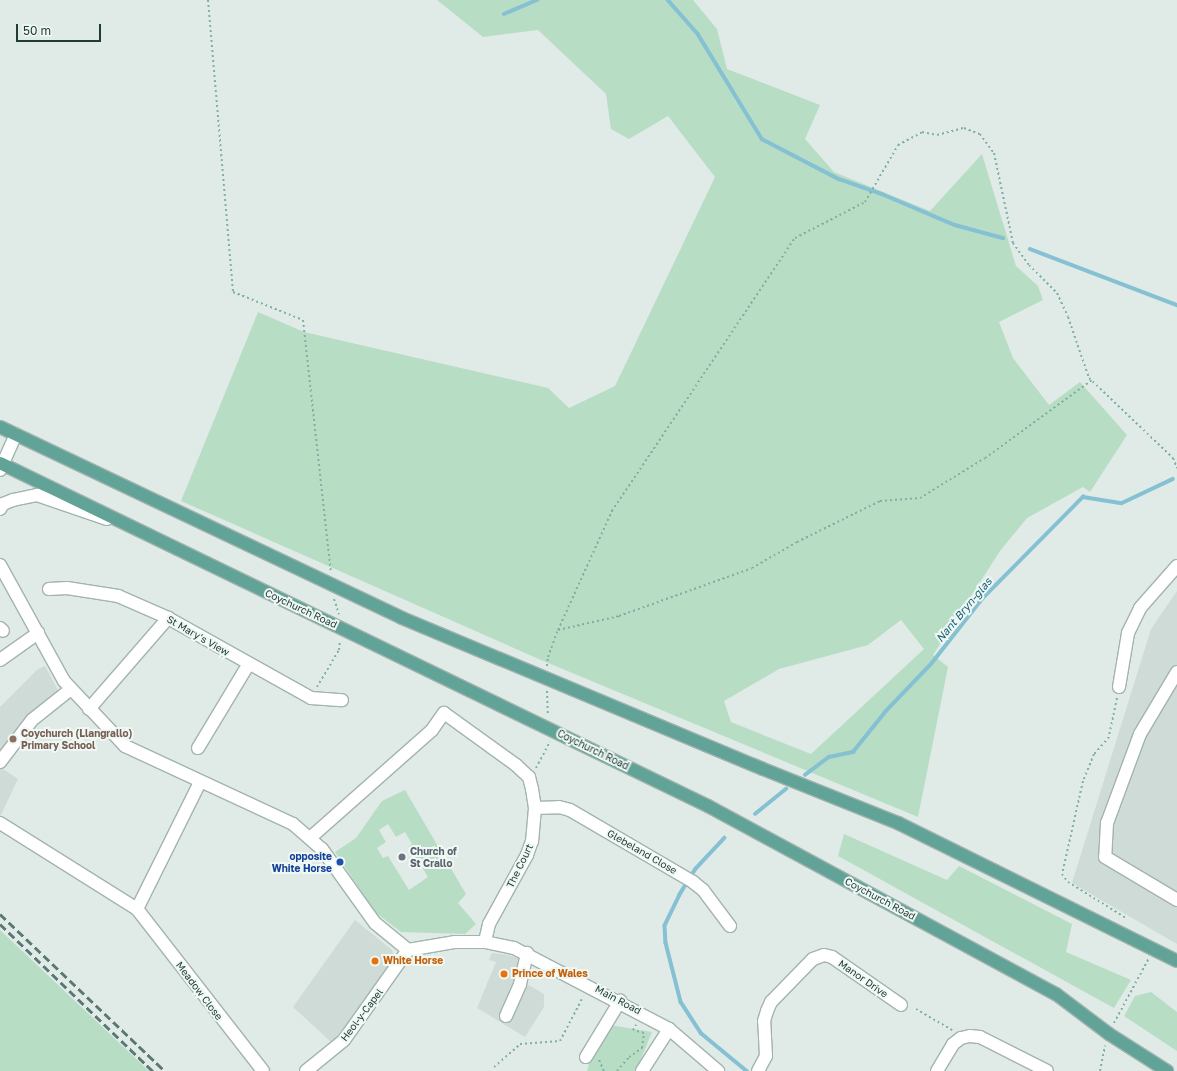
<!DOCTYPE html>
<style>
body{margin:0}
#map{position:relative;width:1177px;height:1071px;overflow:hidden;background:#e0ebe7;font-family:"Golos Text",sans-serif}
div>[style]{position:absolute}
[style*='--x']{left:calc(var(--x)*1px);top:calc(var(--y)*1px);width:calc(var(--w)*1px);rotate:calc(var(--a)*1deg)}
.built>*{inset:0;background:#cedbd6}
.green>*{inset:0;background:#b7ddc5}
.stream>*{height:3.5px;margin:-1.75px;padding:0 1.75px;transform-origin:1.75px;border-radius:1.75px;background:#85c1d3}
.path>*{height:2px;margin-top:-1px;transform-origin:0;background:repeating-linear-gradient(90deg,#7fb0a4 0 2px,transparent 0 5px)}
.roads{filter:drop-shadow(1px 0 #a3b3af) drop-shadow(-1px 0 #a3b3af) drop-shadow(0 1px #a3b3af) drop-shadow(0 -1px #a3b3af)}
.minor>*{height:12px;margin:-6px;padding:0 6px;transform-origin:6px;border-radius:6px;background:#fff}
.major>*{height:12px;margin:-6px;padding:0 6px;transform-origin:6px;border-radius:6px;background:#62a397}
.rail>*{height:3px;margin-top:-1.5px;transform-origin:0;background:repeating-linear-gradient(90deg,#5a7872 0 8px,transparent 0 12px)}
.dots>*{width:11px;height:11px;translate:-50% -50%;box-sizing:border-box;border:2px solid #f0f8f4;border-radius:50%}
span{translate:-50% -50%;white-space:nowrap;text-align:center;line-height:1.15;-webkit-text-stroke:4px #f0f8f4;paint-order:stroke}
.street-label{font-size:10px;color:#203c37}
.education-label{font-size:10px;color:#785e54;font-weight:700}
.left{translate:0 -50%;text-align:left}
.worship-label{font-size:10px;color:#5b616d;font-weight:700}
.transit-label{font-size:10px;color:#164399;font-weight:700}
.right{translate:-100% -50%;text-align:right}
.food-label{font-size:10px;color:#c56008;font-weight:700}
.water-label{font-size:11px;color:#18627a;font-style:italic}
.scale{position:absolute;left:16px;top:24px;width:85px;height:18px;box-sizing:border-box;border:2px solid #203c37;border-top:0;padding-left:5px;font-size:12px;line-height:14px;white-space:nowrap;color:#203c37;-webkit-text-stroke:3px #f0f8f4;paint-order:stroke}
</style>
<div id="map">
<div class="built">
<div style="clip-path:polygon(1177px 591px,1177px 944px,1072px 883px,1151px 629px)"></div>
<div style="clip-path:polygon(45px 666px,58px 690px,53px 705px,3px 769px,18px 779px,0 817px,0 824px,0 707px,38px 669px)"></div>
<div style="clip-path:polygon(355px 920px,392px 950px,394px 957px,392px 966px,345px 1032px,331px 1042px,293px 1007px)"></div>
<div style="clip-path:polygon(492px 953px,508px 955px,529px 962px,525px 983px,544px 994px,544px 1007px,525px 1037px,477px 1008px,496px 962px,489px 960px)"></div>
</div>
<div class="green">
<div style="clip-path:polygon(evenodd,437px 0,693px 0,717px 29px,727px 69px,820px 105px,805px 139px,834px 172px,930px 211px,982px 154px,1016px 266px,1038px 286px,1043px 300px,999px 322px,1013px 358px,1049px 405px,1080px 382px,1127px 435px,1090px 492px,1083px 487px,1027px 518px,1000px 551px,933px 655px,948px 667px,918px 817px,541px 660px,181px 501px,258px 312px,304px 332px,548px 388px,569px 408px,615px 386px,715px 177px,668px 116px,629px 139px,611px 129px,606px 94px,538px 30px,483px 37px,437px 0,901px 620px,924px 649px,811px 754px,731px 722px,724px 701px,779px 669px,868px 645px,901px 620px)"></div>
<div style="clip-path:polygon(evenodd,405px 790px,466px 894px,458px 903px,476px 924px,465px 934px,401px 932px,375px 912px,335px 852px,356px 838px,382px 801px,405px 790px,388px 824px,396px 837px,405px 832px,412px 844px,409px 846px,428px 877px,409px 890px,388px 856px,383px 858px,377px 848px,386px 842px,379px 830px,388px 824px)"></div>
<div style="clip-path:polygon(844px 834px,947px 880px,959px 866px,1072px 924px,1066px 952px,1131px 980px,1114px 1008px,838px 856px)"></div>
<div style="clip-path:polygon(0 930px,149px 1071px,0 1071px)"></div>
<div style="clip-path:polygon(1151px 992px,1177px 1012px,1177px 1051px,1124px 1016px,1135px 996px)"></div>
<div style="clip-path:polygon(610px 1025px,652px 1032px,636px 1071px,587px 1071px,592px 1053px)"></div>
</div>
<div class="stream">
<div style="--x:668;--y:0;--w:45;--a:48.6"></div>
<div style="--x:698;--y:34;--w:123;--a:58.6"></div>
<div style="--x:762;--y:139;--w:87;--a:27.5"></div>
<div style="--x:839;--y:179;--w:46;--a:19.2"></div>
<div style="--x:882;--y:194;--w:79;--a:23"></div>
<div style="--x:955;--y:225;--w:50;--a:15.2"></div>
<div style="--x:504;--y:14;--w:36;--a:-23"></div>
<div style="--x:1030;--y:249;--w:157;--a:20.9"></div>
<div style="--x:805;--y:775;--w:30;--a:-37"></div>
<div style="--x:829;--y:757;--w:25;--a:-12"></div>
<div style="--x:853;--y:752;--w:53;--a:-51.2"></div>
<div style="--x:886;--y:711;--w:65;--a:-46.2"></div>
<div style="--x:931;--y:664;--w:83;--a:-51.9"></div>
<div style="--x:982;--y:599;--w:144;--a:-45.3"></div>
<div style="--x:1083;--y:497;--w:39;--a:9"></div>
<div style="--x:1122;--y:503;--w:56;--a:-25.2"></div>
<div style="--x:755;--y:814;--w:40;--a:-39"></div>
<div style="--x:725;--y:838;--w:42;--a:133.1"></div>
<div style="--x:696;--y:869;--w:31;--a:122"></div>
<div style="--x:680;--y:895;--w:34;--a:116"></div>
<div style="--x:665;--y:926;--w:17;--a:87"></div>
<div style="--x:666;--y:943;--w:61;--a:75.7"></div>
<div style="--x:681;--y:1002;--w:37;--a:57"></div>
<div style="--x:701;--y:1033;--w:60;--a:39.6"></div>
</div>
<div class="path">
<div style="--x:208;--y:0;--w:293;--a:85.1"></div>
<div style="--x:233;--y:292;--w:75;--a:21.8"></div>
<div style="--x:303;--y:320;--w:254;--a:83.7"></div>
<div style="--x:334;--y:599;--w:16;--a:72"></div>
<div style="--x:558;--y:630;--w:131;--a:-65.6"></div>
<div style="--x:612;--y:511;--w:329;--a:-56.2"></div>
<div style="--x:795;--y:238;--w:79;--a:-27.2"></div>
<div style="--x:865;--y:202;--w:66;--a:-59.9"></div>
<div style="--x:898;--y:145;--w:27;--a:-28"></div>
<div style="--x:922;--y:132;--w:15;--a:11"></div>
<div style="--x:937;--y:135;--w:28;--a:-15"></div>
<div style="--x:964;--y:128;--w:17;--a:21"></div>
<div style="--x:980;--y:134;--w:24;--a:54"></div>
<div style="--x:994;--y:153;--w:92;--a:78.1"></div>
<div style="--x:1013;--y:243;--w:27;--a:54"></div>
<div style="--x:1029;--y:265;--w:40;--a:45"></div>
<div style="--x:1057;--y:293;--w:26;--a:65"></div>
<div style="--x:1068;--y:317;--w:65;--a:71"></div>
<div style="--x:1089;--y:378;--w:116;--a:43.6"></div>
<div style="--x:1173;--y:458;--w:11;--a:68"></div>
<div style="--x:547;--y:666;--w:9;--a:-84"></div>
<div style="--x:548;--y:657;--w:29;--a:-70"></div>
<div style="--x:558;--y:630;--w:63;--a:-12.9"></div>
<div style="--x:619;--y:616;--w:141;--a:-19.8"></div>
<div style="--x:752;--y:568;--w:52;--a:-30"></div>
<div style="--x:797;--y:542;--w:93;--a:-26.3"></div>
<div style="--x:880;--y:501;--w:40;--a:-4.3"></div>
<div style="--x:920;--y:498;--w:76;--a:-31.6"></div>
<div style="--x:985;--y:458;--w:132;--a:-36.1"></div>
<div style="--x:317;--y:687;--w:43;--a:-59.3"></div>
<div style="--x:339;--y:650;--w:10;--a:-84"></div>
<div style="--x:547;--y:691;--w:25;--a:88"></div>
<div style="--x:1117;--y:698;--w:40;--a:102"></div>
<div style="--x:1109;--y:737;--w:23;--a:131"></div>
<div style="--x:1094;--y:754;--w:29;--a:112"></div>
<div style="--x:1083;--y:781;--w:95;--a:102.7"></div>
<div style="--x:1062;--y:874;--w:10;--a:53"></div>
<div style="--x:1068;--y:882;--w:68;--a:31.8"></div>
<div style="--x:536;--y:768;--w:30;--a:-62"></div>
<div style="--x:916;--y:1009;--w:42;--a:30.3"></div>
<div style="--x:1114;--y:1023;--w:74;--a:-61.7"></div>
<div style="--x:599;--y:1060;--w:12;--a:66"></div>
<div style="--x:494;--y:1067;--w:35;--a:-41"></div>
<div style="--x:520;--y:1044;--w:40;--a:-4.3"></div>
<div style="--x:560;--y:1041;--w:50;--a:-62.4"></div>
<div style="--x:617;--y:1071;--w:18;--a:-49"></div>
<div style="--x:629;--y:1057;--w:16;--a:-35"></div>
<div style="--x:642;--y:1048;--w:15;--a:-82"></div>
<div style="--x:644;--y:1033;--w:11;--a:-165"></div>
<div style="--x:633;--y:1030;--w:6;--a:-59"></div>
<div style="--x:1100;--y:1071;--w:26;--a:-79"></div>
</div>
<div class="roads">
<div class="minor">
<div style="--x:0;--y:470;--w:39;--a:-66"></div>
<div style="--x:0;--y:509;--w:6;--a:-59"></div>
<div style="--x:3;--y:504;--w:11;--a:-22"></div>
<div style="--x:13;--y:500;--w:25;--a:-12"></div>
<div style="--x:37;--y:495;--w:74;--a:18.9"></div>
<div style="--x:0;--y:565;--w:132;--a:61.1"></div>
<div style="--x:64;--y:681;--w:89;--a:46.8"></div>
<div style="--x:125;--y:746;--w:185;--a:24.9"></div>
<div style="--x:293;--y:824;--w:38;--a:41"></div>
<div style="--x:322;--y:849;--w:91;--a:54.4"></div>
<div style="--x:375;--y:923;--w:43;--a:39.3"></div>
<div style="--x:408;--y:950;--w:48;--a:-9.7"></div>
<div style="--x:455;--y:942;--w:30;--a:0"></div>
<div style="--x:485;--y:942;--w:30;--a:12"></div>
<div style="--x:514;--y:948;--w:175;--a:27.6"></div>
<div style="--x:669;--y:1029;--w:65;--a:40.6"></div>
<div style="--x:49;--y:589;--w:18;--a:-3"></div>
<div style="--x:67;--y:588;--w:52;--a:8.9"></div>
<div style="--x:118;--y:596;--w:55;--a:23.7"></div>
<div style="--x:168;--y:618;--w:164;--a:29.2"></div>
<div style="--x:311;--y:698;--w:31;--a:4"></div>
<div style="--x:0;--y:628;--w:4;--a:45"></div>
<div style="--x:0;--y:660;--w:47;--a:-35.4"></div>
<div style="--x:1177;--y:672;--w:72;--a:120.8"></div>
<div style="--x:1140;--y:734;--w:95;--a:110.3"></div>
<div style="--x:1107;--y:823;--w:34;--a:93"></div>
<div style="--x:1105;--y:857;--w:84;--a:30.8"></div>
<div style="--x:1119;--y:687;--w:55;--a:-80.5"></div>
<div style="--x:1128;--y:633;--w:28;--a:-64"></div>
<div style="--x:1140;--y:608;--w:56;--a:-48.6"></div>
<div style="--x:89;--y:709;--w:121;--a:-49"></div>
<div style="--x:198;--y:748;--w:97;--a:-58.9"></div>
<div style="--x:0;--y:762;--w:53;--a:-52.7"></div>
<div style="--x:32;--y:720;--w:50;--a:-38.5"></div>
<div style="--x:535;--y:808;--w:24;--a:-2"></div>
<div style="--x:559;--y:807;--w:11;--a:15"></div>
<div style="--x:570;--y:810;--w:143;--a:30.3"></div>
<div style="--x:693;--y:882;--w:13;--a:39"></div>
<div style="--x:703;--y:890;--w:45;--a:53.1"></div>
<div style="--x:0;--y:823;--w:162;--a:32.1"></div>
<div style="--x:137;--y:909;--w:142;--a:-63.6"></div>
<div style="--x:310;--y:838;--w:163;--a:-41.5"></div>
<div style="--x:432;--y:730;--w:21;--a:-55"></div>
<div style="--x:444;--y:713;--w:89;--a:35.8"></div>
<div style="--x:516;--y:765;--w:18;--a:43"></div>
<div style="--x:529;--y:777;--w:12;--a:76"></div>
<div style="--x:532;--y:789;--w:19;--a:81"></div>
<div style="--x:535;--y:808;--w:33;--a:95"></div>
<div style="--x:532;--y:841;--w:15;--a:110"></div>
<div style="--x:527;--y:855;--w:79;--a:118.8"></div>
<div style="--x:489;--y:924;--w:18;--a:103"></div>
<div style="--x:137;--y:909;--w:205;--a:52.1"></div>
<div style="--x:506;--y:1016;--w:35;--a:-66"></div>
<div style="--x:520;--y:984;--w:32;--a:-77"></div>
<div style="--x:586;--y:1057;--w:66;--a:-58.7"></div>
<div style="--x:306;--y:1071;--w:49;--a:-39.2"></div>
<div style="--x:344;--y:1040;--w:110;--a:-54.6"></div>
<div style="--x:642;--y:1071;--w:50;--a:-57.3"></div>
<div style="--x:758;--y:1071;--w:17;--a:-62"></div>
<div style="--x:766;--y:1056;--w:35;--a:-93"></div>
<div style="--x:764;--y:1021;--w:10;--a:-73"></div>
<div style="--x:767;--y:1011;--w:10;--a:-66"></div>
<div style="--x:771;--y:1002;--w:60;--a:-45.7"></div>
<div style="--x:813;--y:959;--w:12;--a:-20"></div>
<div style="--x:824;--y:955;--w:8;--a:14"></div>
<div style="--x:832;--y:957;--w:84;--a:34.8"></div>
<div style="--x:937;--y:1071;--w:31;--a:-59"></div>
<div style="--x:953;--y:1044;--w:10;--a:-37"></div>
<div style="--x:961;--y:1038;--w:9;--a:-13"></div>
<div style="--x:970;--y:1036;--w:10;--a:6"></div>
<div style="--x:980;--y:1037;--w:75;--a:26.9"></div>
</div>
<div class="major">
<div style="--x:0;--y:427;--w:445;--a:25.4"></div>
<div style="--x:402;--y:618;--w:391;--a:22.7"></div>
<div style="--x:763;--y:769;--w:145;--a:21.8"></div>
<div style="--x:898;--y:823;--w:311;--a:26.3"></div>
<div style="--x:0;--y:463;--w:787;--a:25.85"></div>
<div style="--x:708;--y:806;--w:396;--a:28.4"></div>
<div style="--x:1056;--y:994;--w:66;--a:37"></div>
<div style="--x:1109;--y:1034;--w:69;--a:32.5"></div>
</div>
</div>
<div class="rail">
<div style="--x:0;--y:914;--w:228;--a:43.6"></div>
<div style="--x:0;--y:924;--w:212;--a:43.9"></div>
</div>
<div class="dots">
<div style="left:13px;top:739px;background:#8d6e63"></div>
<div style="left:402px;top:857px;background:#6b7280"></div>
<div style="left:340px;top:862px;background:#1a4fb4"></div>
<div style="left:375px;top:961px;background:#e8710a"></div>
<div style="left:504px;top:974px;background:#e8710a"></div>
</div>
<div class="street-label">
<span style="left:301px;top:609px;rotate:25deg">Coychurch Road</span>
<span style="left:198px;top:636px;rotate:30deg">St Mary's View</span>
<span style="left:593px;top:750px;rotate:26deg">Coychurch Road</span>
<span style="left:642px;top:852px;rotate:30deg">Glebeland Close</span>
<span style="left:520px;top:866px;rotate:-64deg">The Court</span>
<span style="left:880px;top:899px;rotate:28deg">Coychurch Road</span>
<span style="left:863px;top:979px;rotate:35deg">Manor Drive</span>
<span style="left:199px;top:991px;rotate:53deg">Meadow Close</span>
<span style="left:618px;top:1000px;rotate:28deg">Main Road</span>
<span style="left:362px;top:1015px;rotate:-53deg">Heol-y-Capel</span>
</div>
<div class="education-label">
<span class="left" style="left:21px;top:739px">Coychurch (Llangrallo)<br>Primary School</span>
</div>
<div class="worship-label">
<span class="left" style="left:410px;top:857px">Church of<br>St Crallo</span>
</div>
<div class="transit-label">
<span class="right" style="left:332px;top:862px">opposite<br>White Horse</span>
</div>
<div class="food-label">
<span class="left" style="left:383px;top:961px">White Horse</span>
<span class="left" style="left:512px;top:974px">Prince of Wales</span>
</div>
<div class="water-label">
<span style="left:964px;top:610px;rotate:-50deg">Nant Bryn-glas</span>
</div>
<div class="scale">50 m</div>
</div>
